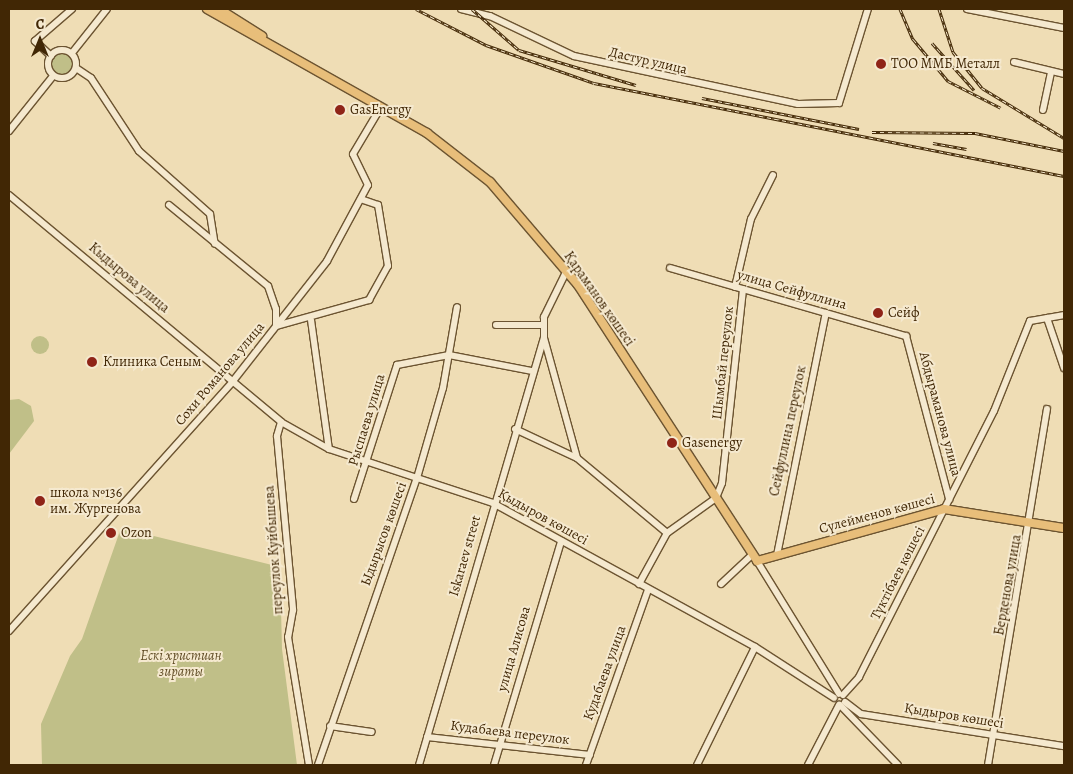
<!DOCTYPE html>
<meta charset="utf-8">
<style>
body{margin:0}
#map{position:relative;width:1073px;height:774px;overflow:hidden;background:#efddb5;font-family:Alegreya,serif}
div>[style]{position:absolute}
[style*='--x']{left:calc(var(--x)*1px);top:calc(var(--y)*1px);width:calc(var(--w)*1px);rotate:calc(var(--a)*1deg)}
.green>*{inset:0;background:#c0bf88}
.round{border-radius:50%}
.roads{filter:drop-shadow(1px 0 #6c5431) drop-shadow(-1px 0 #6c5431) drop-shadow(0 1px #6c5431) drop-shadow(0 -1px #6c5431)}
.minor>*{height:6px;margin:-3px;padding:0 3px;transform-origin:3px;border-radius:3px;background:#f5e9cf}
.minor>.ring{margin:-3px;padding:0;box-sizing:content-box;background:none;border:6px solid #f5e9cf;border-radius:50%}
.major>*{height:8px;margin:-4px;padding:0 4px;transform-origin:4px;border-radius:4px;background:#e8be7a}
.rail>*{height:3px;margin-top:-1.5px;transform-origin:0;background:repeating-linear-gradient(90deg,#f5e9cf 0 4px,#412705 0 8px);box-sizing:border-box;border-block:1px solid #412705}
.dots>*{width:14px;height:14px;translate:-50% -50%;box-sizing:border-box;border:2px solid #f5e9cf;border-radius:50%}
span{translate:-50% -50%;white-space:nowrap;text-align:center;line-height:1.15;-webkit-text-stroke:4px #f5e9cf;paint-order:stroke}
.street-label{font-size:14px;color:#412705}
.poi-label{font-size:14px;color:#412705}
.left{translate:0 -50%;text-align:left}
.park-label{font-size:14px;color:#614d26;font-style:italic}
.frame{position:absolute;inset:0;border:10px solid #412705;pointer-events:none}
.north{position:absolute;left:15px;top:15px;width:50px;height:50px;-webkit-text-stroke:4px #f5e9cf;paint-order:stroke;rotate:0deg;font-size:14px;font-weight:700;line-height:20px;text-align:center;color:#412705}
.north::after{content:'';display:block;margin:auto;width:18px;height:22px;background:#412705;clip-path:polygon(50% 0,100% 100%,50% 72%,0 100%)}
</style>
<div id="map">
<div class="green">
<div class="round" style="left:51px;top:53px;width:22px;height:22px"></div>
<div class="round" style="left:31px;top:336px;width:18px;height:18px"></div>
<div style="clip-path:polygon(19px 399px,31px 406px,34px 421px,9px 454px,9px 400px)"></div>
<div style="clip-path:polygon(121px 528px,280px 567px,282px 649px,297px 765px,42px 765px,41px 724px,70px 656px,82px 639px)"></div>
</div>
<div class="roads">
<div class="minor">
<div style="--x:461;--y:9;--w:30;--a:14"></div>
<div style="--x:490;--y:16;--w:93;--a:25.5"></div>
<div style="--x:574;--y:56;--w:229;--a:12.1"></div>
<div style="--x:798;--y:104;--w:41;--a:-1.4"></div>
<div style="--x:839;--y:103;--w:98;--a:-72.9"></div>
<div style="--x:967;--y:9;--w:99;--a:11.1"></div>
<div class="ring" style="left:48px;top:50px;width:22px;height:22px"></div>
<div style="--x:72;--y:53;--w:56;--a:-51.5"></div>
<div style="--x:51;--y:56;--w:22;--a:-137"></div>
<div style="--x:35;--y:41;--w:49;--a:-40.9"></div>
<div style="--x:1014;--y:62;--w:51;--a:13.5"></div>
<div style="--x:76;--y:68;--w:18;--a:34"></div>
<div style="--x:91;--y:78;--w:87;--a:56.7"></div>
<div style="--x:139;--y:151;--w:95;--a:41.6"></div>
<div style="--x:210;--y:214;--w:30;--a:81"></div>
<div style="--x:1043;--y:110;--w:38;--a:-78"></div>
<div style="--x:9;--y:131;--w:70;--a:-51.3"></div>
<div style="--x:9;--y:195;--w:354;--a:39.8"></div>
<div style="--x:281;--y:422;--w:55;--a:29.4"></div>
<div style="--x:329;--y:449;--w:173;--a:18.2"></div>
<div style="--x:493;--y:503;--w:299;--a:28.8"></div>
<div style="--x:755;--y:647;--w:94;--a:32.8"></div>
<div style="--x:169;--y:205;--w:128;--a:39.3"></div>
<div style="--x:268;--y:286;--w:24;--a:71"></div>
<div style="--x:276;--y:309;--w:17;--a:90"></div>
<div style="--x:276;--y:326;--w:97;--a:-15.6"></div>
<div style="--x:369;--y:300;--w:39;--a:-61"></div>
<div style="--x:388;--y:266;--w:62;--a:-99.3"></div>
<div style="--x:378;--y:205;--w:18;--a:-161"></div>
<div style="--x:670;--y:268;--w:246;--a:16.1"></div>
<div style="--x:906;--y:336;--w:169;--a:75.2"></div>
<div style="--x:735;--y:287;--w:70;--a:-76.8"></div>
<div style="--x:751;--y:219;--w:49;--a:-63.4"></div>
<div style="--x:1047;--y:318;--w:53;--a:71.2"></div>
<div style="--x:311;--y:320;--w:130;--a:82.1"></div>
<div style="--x:496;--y:325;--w:48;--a:0"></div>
<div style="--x:544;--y:338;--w:124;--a:74.6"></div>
<div style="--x:281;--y:422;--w:15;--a:106"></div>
<div style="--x:277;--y:436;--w:175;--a:84.7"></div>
<div style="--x:293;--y:610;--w:27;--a:100"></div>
<div style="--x:288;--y:637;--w:130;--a:80.7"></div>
<div style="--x:515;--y:429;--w:68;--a:25.1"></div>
<div style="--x:577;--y:458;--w:117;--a:39.8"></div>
<div style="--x:354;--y:499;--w:141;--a:-72.2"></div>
<div style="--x:397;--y:365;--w:53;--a:-10.9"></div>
<div style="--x:449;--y:355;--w:85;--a:10.9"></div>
<div style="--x:777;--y:555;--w:247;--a:-78.6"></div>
<div style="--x:757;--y:561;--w:156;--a:58.3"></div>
<div style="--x:639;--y:584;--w:58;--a:-61.2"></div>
<div style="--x:667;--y:533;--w:60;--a:-35.5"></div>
<div style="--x:716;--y:498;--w:16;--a:-68"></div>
<div style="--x:722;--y:483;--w:195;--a:-83.8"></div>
<div style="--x:721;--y:584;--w:44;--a:-43.2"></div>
<div style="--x:9;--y:631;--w:336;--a:-48.1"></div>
<div style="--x:233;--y:381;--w:152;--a:-51.9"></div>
<div style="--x:327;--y:261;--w:86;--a:-61.7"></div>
<div style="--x:368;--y:185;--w:34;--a:-116"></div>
<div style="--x:353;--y:154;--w:55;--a:-59.2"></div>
<div style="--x:843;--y:695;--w:24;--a:-48"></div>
<div style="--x:859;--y:677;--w:298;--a:-63.1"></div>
<div style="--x:994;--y:411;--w:97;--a:-68.2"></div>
<div style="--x:1030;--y:321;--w:35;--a:-10"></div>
<div style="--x:845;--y:702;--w:20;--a:37"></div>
<div style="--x:861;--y:714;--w:206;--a:9"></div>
<div style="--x:840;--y:705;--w:83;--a:46"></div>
<div style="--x:330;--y:726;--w:42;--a:8.1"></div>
<div style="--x:427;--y:737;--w:164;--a:6.3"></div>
<div style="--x:318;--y:765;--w:304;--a:-71"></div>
<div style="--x:417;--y:478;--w:94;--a:-73.9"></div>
<div style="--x:443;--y:388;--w:82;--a:-80.2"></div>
<div style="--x:419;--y:765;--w:445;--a:-73.7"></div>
<div style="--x:544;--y:338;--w:21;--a:-90"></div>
<div style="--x:544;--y:317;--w:52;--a:-63.9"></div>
<div style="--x:494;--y:765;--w:234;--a:-73.3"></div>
<div style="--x:586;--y:765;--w:186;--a:-70.5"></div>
<div style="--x:697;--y:765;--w:131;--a:-63.8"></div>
<div style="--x:808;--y:765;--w:68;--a:-62.7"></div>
<div style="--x:988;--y:765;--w:361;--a:-80.6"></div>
</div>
<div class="major">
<div style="--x:207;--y:9;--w:253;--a:29.4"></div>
<div style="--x:427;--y:133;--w:80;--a:37.9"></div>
<div style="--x:490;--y:182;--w:135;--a:49.5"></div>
<div style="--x:578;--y:285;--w:329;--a:57"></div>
<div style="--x:757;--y:561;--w:194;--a:-15.5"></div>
<div style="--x:944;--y:509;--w:121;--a:9"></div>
<div style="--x:219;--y:9;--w:51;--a:32.1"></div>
</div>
</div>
<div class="rail">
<div style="--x:416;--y:9;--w:79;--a:27.2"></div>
<div style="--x:486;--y:45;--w:114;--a:19.4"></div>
<div style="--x:594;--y:83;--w:479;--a:11.2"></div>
<div style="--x:472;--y:9;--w:62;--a:41.1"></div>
<div style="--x:519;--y:50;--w:122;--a:16.7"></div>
<div style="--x:900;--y:9;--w:33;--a:67"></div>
<div style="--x:913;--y:39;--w:55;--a:50.2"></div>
<div style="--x:948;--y:81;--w:59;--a:27"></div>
<div style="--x:939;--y:9;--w:45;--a:72"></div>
<div style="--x:953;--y:52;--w:46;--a:51.1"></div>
<div style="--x:982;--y:88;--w:96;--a:31.4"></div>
<div style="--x:932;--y:43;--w:63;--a:48.2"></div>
<div style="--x:702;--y:98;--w:160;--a:11.2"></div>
<div style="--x:872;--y:132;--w:103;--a:0.6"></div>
<div style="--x:975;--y:133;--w:91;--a:11.4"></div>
<div style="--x:933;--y:143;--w:34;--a:10"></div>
</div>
<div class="dots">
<div style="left:881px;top:64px;background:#8f2418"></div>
<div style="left:340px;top:110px;background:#8f2418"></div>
<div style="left:878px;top:313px;background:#8f2418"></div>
<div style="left:92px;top:362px;background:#8f2418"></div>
<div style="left:672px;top:443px;background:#8f2418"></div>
<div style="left:40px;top:501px;background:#8f2418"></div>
<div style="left:111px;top:533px;background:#8f2418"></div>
</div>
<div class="street-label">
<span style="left:648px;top:61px;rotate:13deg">Дастур улица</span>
<span style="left:129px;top:278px;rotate:40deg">Кыдырова улица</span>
<span style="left:792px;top:290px;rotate:16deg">улица Сейфуллина</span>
<span style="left:599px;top:299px;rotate:55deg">Қараманов көшесі</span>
<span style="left:723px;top:363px;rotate:-84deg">Шымбай переулок</span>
<span style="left:220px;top:374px;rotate:-50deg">Сохи Романова улица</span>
<span style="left:940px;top:414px;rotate:75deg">Абдыраманова улица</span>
<span style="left:367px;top:420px;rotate:-73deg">Рыспаева улица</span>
<span style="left:788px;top:431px;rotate:-78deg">Сейфуллина переулок</span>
<span style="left:877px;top:514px;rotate:-15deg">Сүлейменов көшесі</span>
<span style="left:543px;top:517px;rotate:29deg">Қыдыров көшесі</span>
<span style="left:384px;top:534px;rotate:-70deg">Ыдырысов көшесі</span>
<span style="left:274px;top:550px;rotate:-94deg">переулок Куйбышева</span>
<span style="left:465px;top:556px;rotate:-74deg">Iskaraev street</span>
<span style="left:898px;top:573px;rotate:-63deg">Түктібаев көшесі</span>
<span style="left:1008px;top:585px;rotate:-80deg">Берденова улица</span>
<span style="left:514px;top:649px;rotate:-74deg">улица Алисова</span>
<span style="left:605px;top:673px;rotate:-70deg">Кудабаева улица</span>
<span style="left:954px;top:716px;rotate:9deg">Қыдыров көшесі</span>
<span style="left:510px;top:733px;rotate:7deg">Кудабаева переулок</span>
</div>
<div class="poi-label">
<span class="left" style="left:891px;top:64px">ТОО ММБ Металл</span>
<span class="left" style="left:350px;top:110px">GasEnergy</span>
<span class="left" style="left:888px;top:313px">Сейф</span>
<span class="left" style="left:103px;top:362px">Клиника Сеным</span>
<span class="left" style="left:682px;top:443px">Gasenergy</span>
<span class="left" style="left:50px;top:501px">школа №136<br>им. Жургенова</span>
<span class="left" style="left:121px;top:533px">Ozon</span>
</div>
<div class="park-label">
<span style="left:181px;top:664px">Ескі христиан<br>зираты</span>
</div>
<div class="frame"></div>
<div class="north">С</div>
</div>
